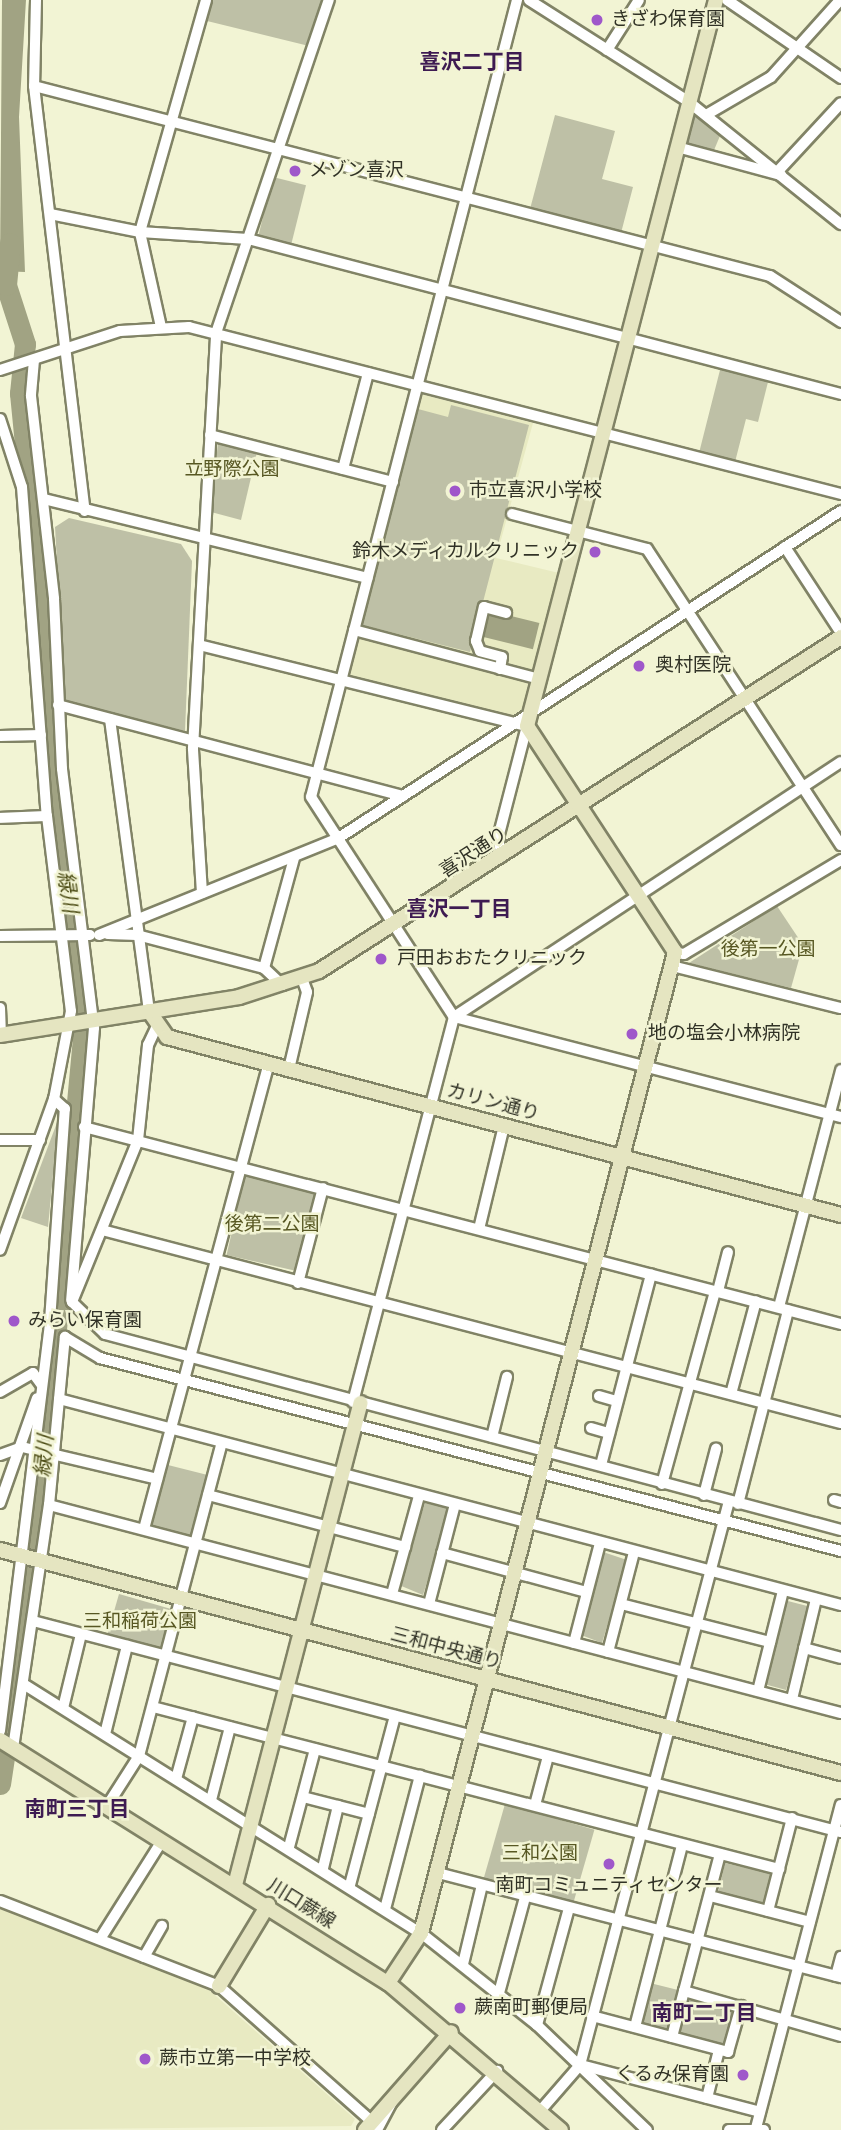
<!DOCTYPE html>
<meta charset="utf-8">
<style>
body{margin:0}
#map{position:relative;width:841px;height:2130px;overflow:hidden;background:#f2f4d4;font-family:Signika,"Noto Sans JP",sans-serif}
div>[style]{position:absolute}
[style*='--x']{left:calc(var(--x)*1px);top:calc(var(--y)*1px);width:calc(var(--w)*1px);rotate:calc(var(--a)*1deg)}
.built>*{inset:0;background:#e8eac2}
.green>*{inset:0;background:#bec0a6;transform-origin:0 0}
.water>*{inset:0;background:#a1a383;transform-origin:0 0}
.river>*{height:21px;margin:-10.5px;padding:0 10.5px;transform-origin:10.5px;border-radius:10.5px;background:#a1a383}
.roads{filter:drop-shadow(2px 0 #818366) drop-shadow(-2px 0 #818366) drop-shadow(0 2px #818366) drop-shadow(0 -2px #818366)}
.street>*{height:10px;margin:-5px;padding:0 5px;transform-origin:5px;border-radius:5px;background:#fff}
.secondary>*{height:14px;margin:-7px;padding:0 7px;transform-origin:7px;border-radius:7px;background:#e5e5c1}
.dots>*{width:19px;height:19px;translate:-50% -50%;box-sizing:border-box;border:4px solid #f2f4d4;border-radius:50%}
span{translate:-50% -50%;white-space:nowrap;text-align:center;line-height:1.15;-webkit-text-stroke:5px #f2f4d4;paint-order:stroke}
.poi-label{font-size:19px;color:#313226}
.left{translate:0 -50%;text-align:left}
.right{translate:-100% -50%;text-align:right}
.park-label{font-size:19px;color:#575722}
.street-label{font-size:19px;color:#313226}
.neighbourhood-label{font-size:21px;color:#3e1b52;font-weight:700}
.water-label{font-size:21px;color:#4c4c15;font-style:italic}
</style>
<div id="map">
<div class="built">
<div style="clip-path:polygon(421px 394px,533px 423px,496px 558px,559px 573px,525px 714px,518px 719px,347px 676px)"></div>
<div style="clip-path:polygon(0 1908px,208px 1989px,355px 2119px,351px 2126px,0 2130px)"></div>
</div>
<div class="green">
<div style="clip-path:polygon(209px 0,324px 0,309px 46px,203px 20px)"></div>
<div style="clip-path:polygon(693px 113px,722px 131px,712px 155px,684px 147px)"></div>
<div style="clip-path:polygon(555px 115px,615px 131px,602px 179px,633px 187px,621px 233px,530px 209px)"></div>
<div style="left:273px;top:177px;width:34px;height:63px;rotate:14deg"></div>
<div style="clip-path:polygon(721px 366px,769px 378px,758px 422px,746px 419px,735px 462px,699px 453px)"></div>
<div style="clip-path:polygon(451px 405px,529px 425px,470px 652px,362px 625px,418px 409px,448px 417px)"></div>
<div style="clip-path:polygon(218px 442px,257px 452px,241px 520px,211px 512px)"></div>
<div style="clip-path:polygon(69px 518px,181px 544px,192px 561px,185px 731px,65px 701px,55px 527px)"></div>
<div style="clip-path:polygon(777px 906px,803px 945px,791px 988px,689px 963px)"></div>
<div style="clip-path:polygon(58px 1120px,53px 1175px,48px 1227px,21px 1218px)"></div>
<div style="left:245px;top:1175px;width:74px;height:82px;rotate:13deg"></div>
<div style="left:164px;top:1464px;width:45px;height:63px;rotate:14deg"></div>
<div style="clip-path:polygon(425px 1503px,447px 1508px,448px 1515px,423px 1595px,399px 1585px)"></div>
<div style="clip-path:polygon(603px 1552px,627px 1560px,602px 1643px,581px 1635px)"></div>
<div style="left:119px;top:1594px;width:56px;height:44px;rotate:16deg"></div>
<div style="clip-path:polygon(784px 1600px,811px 1607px,786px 1690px,764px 1684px)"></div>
<div style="left:505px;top:1804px;width:93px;height:78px;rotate:16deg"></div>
<div style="left:725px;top:1863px;width:47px;height:34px;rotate:13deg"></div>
<div style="left:646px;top:1982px;width:98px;height:46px;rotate:14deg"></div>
</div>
<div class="water">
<div style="clip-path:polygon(2px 0,26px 0,19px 117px,25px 272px,0 271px)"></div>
<div style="left:487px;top:610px;width:54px;height:27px;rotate:14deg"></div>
</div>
<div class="river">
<div style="--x:0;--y:1784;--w:242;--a:-81.4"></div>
<div style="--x:36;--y:1545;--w:510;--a:-84.71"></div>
<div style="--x:83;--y:1037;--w:647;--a:-95.59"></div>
<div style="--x:20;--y:393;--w:49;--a:-84.2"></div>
<div style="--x:25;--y:344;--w:62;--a:-107.9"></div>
<div style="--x:6;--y:285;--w:42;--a:-84.6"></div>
</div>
<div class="roads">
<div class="street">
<div style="--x:36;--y:0;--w:86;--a:91.3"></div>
<div style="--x:34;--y:86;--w:428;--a:83.2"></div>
<div style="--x:517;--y:0;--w:823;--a:104.49"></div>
<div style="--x:311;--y:797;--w:262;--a:57"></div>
<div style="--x:454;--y:1017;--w:400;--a:14.5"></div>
<div style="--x:529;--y:0;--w:190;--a:32.5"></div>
<div style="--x:689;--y:102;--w:195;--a:38.8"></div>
<div style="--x:727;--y:0;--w:138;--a:34.4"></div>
<div style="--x:607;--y:50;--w:59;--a:-57.4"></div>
<div style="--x:34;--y:86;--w:760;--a:14.48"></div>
<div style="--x:770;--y:276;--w:85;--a:32.9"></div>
<div style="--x:706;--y:115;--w:75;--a:-30.3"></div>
<div style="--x:771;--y:77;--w:103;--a:-48.1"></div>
<div style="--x:677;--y:147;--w:108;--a:15.1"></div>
<div style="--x:779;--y:170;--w:91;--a:-47.2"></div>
<div style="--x:50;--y:214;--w:92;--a:11.3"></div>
<div style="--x:140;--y:232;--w:108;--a:3.7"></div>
<div style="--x:248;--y:239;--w:613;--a:14.65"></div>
<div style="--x:161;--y:327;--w:97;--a:-102.5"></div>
<div style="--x:140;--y:232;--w:241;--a:-74.1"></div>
<div style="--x:34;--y:360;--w:36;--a:95"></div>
<div style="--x:31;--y:396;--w:204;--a:83.5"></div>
<div style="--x:54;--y:599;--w:170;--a:87.3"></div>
<div style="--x:62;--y:769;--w:261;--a:83"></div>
<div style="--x:94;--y:1028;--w:273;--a:94.8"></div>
<div style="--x:0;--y:370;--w:126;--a:-18"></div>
<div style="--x:120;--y:331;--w:69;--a:-3.3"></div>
<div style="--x:189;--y:327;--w:673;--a:14.37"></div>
<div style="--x:0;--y:419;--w:71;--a:72.1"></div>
<div style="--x:22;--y:487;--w:330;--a:85.7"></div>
<div style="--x:47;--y:816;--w:196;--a:83"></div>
<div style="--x:71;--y:1011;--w:90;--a:100.9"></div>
<div style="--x:54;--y:1099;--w:160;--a:109.7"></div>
<div style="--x:210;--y:435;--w:189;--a:14.4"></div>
<div style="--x:343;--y:469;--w:99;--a:-75.4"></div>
<div style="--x:44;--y:499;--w:333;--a:13.7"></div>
<div style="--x:512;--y:514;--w:139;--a:14.5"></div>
<div style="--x:647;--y:549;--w:354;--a:56.8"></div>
<div style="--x:785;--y:547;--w:103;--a:56.9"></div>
<div style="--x:354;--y:630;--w:191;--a:14.8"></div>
<div style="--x:199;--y:645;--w:338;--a:13.9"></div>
<div style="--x:527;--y:726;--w:116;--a:104.5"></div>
<div style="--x:498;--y:838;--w:19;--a:78"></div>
<div style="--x:500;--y:669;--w:12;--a:-81"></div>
<div style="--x:502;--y:657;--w:23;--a:-165"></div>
<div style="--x:480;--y:651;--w:11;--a:-112"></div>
<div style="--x:476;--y:641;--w:35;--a:-77"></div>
<div style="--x:484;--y:607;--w:23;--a:15"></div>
<div style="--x:58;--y:705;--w:357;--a:14.8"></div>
<div style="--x:110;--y:719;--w:295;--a:82.4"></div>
<div style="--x:0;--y:736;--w:41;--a:-1.4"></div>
<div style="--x:0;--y:818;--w:47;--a:-2.4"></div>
<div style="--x:202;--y:893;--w:145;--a:-93.6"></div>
<div style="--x:193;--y:748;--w:416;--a:-86.8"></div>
<div style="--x:216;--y:333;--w:352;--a:-71.3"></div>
<div style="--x:108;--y:934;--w:29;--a:2"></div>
<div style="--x:137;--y:935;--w:131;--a:14.6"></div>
<div style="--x:264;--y:968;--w:25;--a:43"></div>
<div style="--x:99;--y:935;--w:257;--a:-22"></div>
<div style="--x:337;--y:839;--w:601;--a:-33.06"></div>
<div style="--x:0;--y:936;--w:90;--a:-0.6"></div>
<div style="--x:675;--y:952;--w:9;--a:13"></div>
<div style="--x:684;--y:954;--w:183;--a:-30.9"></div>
<div style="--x:672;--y:966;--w:174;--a:14"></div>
<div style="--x:264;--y:968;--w:114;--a:-74.7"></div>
<div style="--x:0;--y:1008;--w:27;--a:88"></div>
<div style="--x:156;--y:1028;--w:19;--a:115"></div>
<div style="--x:148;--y:1045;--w:96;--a:96"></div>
<div style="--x:138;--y:1140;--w:175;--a:112.2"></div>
<div style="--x:72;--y:1302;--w:46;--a:44.1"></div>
<div style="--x:105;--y:1334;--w:762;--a:14.91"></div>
<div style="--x:289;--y:1069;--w:79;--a:-76.8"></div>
<div style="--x:307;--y:992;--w:15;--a:-110"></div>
<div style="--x:84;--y:1127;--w:782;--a:14.59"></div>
<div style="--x:0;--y:1140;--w:40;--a:0"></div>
<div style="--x:479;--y:1229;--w:106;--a:-76.4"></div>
<div style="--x:102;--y:1230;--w:764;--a:14.64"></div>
<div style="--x:298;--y:1283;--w:98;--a:-75.3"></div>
<div style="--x:718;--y:1291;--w:40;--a:-75.6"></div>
<div style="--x:779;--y:1307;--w:245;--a:-75.3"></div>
<div style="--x:0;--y:1392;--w:38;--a:-30"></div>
<div style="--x:33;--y:1373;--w:14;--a:54"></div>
<div style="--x:731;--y:1394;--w:96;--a:-75"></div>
<div style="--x:599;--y:1396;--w:19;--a:16"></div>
<div style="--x:59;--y:1399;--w:809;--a:14.76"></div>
<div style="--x:353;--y:1402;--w:398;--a:-75.3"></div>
<div style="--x:454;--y:1017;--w:463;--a:-33.4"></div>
<div style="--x:591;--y:1428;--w:19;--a:16"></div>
<div style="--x:492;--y:1437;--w:62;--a:-76"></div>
<div style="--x:0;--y:1455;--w:23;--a:-20"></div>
<div style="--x:22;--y:1447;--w:139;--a:13.3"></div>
<div style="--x:601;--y:1465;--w:197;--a:-75.3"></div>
<div style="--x:662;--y:1484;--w:200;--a:-74.6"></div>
<div style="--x:208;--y:1495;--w:204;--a:14.8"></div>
<div style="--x:704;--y:1495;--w:48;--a:-75.4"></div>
<div style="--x:834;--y:1500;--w:7;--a:16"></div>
<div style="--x:0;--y:1503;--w:111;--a:-70.6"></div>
<div style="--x:738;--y:1504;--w:200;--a:-75.5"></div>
<div style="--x:49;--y:1505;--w:819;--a:14.72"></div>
<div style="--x:144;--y:1529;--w:482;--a:-75"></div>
<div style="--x:442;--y:1553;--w:150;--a:15.1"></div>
<div style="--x:392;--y:1594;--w:102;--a:-74.6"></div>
<div style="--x:429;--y:1604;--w:103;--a:-75.4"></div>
<div style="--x:621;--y:1604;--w:154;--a:14.3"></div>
<div style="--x:33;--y:1621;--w:835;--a:14.64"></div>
<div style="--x:574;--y:1643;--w:103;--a:-75.4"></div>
<div style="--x:804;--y:1648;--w:38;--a:15"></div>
<div style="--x:608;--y:1652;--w:103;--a:-75.4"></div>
<div style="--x:25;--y:1685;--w:467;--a:32.1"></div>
<div style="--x:421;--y:1933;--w:148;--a:38.4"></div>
<div style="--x:537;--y:2025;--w:152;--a:43.7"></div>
<div style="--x:758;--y:1691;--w:103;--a:-76"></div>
<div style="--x:792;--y:1699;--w:103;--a:-76.5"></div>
<div style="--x:153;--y:1707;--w:647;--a:14.51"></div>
<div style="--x:63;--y:1708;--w:76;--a:-76.3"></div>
<div style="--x:0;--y:1731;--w:413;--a:-83"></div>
<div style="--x:50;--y:1321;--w:213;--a:-86"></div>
<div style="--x:65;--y:1109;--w:15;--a:-138"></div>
<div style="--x:105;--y:1734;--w:91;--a:-76"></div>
<div style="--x:13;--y:1748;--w:246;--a:-81.6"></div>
<div style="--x:49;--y:1505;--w:169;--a:-84.6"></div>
<div style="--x:65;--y:1337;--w:41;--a:31"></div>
<div style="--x:100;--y:1358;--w:766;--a:14.6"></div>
<div style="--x:176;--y:1779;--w:64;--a:-74.7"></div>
<div style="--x:303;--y:1797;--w:68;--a:14.4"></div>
<div style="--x:211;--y:1800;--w:75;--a:-75.4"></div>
<div style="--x:535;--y:1805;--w:51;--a:-75.1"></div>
<div style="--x:107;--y:1806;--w:59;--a:-57.4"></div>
<div style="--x:139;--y:1756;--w:322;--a:-75.2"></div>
<div style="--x:289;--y:1847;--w:101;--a:-75.1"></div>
<div style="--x:720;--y:1854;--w:142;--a:104.7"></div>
<div style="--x:684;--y:1991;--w:163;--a:16"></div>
<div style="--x:323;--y:1868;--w:64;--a:-76.4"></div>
<div style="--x:438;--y:1873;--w:416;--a:14.5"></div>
<div style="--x:350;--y:1885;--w:175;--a:-75.1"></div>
<div style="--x:710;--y:1896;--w:103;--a:14.6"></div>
<div style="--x:0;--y:1901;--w:235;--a:21.2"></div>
<div style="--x:219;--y:1986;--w:205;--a:41.6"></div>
<div style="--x:385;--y:1909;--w:138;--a:-75.3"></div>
<div style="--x:768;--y:1911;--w:96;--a:-75.5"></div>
<div style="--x:100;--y:1939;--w:116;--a:-57.7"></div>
<div style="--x:144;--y:1957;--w:36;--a:-60"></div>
<div style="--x:463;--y:1964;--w:81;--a:-76.5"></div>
<div style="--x:836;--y:1976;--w:20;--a:-75"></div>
<div style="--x:499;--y:1993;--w:99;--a:-74.8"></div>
<div style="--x:592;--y:2016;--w:141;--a:14.8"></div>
<div style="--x:728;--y:2052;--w:48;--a:-74.2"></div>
<div style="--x:537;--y:2025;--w:121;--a:-74.7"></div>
<div style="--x:635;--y:2027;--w:188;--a:-75.5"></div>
<div style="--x:672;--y:2037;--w:48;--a:-75.4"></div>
<div style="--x:581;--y:2065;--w:185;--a:14.7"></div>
<div style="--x:707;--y:2098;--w:49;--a:-76"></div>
<div style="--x:540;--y:2111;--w:61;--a:-49"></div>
<div style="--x:580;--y:2065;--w:583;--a:-75.2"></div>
<div style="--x:756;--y:2128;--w:334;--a:-75.3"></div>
<div style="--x:377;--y:2130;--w:32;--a:-62"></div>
<div style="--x:442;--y:2130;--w:81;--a:-47"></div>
<div style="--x:729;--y:2130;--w:35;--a:0"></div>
</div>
<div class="secondary">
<div style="--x:149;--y:1011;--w:32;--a:55"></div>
<div style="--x:167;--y:1037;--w:697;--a:14.79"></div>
<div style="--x:0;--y:1035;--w:242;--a:-9"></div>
<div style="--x:239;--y:997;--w:84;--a:-18"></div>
<div style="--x:319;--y:971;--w:620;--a:-32.61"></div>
<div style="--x:0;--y:1550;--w:870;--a:14.85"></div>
<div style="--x:0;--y:1740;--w:458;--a:32.1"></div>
<div style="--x:388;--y:1983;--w:227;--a:40.4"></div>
<div style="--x:235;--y:1885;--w:498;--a:-75.4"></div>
<div style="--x:388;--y:1983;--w:60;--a:-56.6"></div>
<div style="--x:421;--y:1933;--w:1013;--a:-75.48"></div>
<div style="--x:675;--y:952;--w:270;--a:-123.2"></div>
<div style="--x:527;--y:726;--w:750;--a:-75.41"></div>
<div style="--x:219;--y:1986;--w:95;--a:-58.8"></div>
<div style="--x:365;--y:2130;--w:130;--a:-48.7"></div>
</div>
</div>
<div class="dots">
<div style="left:597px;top:20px;background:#9f57ca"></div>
<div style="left:295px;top:171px;background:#9f57ca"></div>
<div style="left:455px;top:491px;background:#9f57ca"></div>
<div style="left:595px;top:552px;background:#9f57ca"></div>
<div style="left:639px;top:666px;background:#9f57ca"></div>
<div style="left:381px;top:959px;background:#9f57ca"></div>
<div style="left:632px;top:1034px;background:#9f57ca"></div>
<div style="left:14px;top:1321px;background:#9f57ca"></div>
<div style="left:609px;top:1864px;background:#9f57ca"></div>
<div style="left:460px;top:2008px;background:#9f57ca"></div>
<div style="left:145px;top:2059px;background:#9f57ca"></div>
<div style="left:743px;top:2075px;background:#9f57ca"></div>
</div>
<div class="poi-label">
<span class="left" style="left:611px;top:20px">きざわ保育園</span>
<span class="left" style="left:309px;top:171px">メゾン喜沢</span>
<span class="left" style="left:469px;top:491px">市立喜沢小学校</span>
<span class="right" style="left:579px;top:552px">鈴木メディカルクリニック</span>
<span class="left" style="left:655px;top:666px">奥村医院</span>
<span class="left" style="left:397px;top:959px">戸田おおたクリニック</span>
<span class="left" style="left:648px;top:1034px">地の塩会小林病院</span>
<span class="left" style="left:28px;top:1321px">みらい保育園</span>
<span style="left:609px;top:1886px">南町コミュニティセンター</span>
<span class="left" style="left:474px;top:2008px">蕨南町郵便局</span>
<span class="left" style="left:159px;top:2059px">蕨市立第一中学校</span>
<span class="right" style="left:729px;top:2075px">くるみ保育園</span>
</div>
<div class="park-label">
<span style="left:232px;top:470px">立野際公園</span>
<span style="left:768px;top:950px">後第一公園</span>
<span style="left:272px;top:1225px">後第二公園</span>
<span style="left:140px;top:1622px">三和稲荷公園</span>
<span style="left:540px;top:1854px">三和公園</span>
</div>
<div class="street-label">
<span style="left:474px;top:853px;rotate:-33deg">喜沢通り</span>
<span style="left:493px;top:1103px;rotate:15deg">カリン通り</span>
<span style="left:446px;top:1649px;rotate:15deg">三和中央通り</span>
<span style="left:301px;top:1904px;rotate:32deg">川口蕨線</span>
</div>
<div class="neighbourhood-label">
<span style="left:472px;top:62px">喜沢二丁目</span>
<span style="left:459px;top:909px">喜沢一丁目</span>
<span style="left:77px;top:1809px">南町三丁目</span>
<span style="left:704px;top:2013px">南町二丁目</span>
</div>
<div class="water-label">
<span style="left:68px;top:892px;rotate:82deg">緑川</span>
<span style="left:44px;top:1456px;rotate:-85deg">緑川</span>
</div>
</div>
